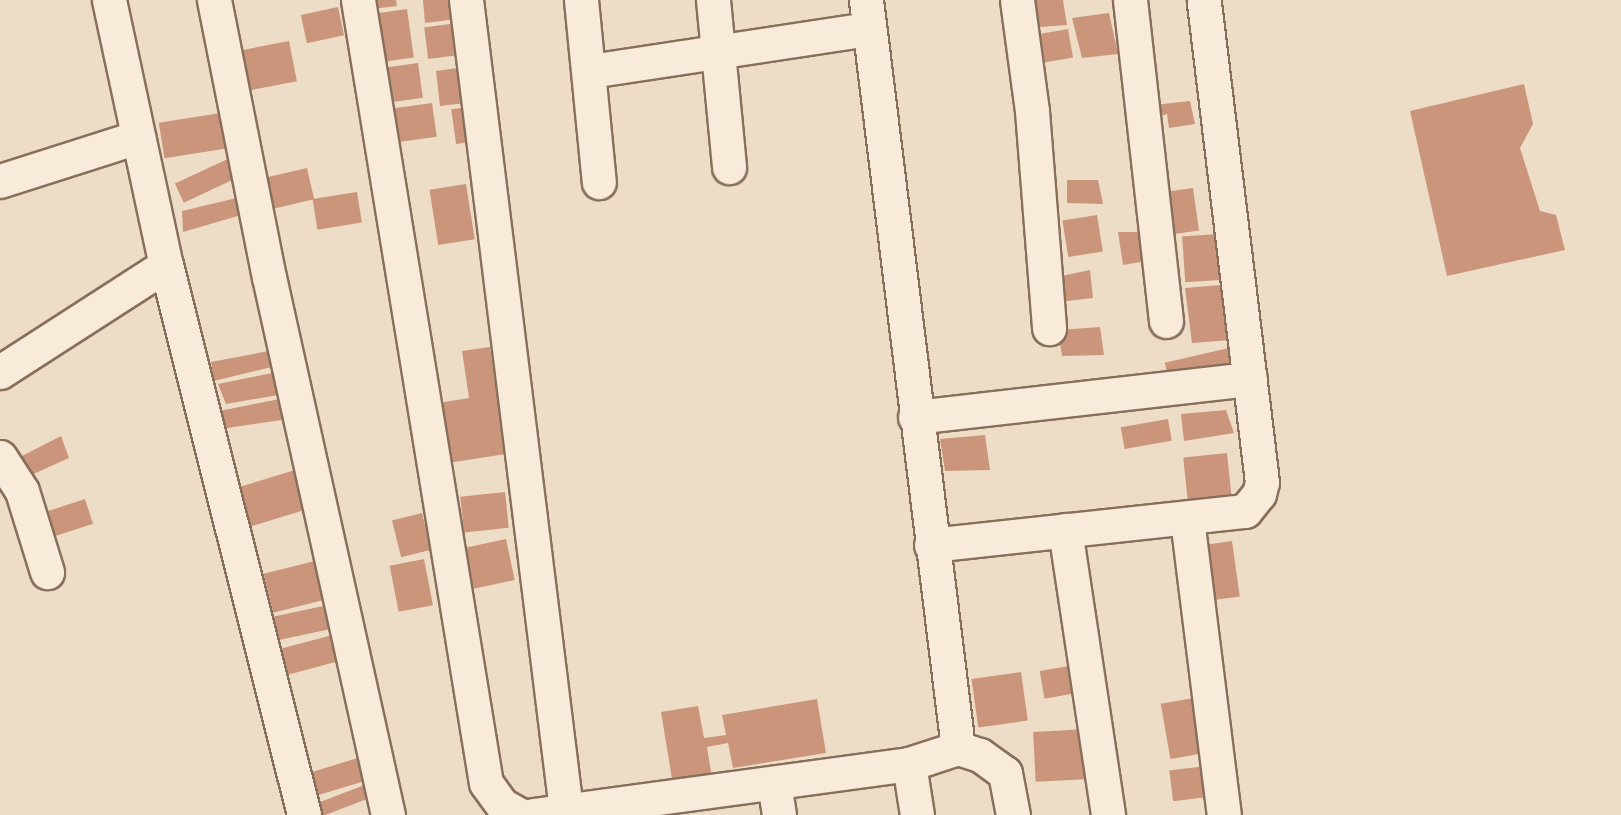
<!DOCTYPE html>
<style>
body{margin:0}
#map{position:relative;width:1621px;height:815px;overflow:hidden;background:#edddc6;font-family:"Times New Roman",serif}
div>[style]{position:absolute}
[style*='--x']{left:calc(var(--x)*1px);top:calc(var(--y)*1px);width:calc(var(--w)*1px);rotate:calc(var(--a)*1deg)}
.building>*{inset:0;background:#cb957c;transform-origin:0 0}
.roads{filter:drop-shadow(2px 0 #886f5c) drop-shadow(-2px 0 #886f5c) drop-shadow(0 2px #886f5c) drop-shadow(0 -2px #886f5c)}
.minor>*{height:33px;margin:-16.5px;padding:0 16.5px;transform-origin:16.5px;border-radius:16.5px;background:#f8ebd9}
span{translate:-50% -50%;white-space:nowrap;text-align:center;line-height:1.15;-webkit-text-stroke:6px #f5e8d5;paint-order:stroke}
</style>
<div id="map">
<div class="building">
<div style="clip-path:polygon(370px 0,396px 0,397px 6px,371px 9px)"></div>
<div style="clip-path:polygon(423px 0,455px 0,457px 19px,425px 23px)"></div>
<div style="clip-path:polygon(1021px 0,1063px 0,1067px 25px,1027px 28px)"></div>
<div style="left:338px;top:7px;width:29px;height:38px;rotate:78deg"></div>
<div style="left:407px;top:9px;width:49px;height:34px;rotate:82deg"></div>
<div style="clip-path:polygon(1109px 13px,1118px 54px,1082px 58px,1072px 18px)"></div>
<div style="left:458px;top:23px;width:32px;height:34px;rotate:83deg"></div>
<div style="left:1068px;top:29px;width:29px;height:42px;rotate:80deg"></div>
<div style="left:289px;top:41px;width:41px;height:58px;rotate:79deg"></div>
<div style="left:418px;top:63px;width:35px;height:36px;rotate:82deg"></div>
<div style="clip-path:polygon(472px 66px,465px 103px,440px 106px,436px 71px)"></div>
<div style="clip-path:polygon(1524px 84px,1533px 124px,1520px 148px,1540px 211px,1556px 215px,1565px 250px,1447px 276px,1410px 111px)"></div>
<div style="clip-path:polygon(1190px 101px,1195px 124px,1169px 128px,1167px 114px,1155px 118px,1154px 105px)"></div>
<div style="left:432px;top:103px;width:34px;height:42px;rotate:82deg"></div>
<div style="left:475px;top:106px;width:35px;height:24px;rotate:82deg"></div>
<div style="left:227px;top:112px;width:36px;height:69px;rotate:81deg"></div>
<div style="left:232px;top:157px;width:21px;height:63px;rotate:65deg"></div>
<div style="left:307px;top:168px;width:32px;height:52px;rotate:77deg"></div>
<div style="clip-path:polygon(1067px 180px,1098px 180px,1103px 204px,1067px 203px)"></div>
<div style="left:466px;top:184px;width:56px;height:37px;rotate:81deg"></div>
<div style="left:1193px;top:188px;width:43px;height:34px;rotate:82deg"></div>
<div style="left:357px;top:192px;width:31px;height:45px;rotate:81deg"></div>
<div style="clip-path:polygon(245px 196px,248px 213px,183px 232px,182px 211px)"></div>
<div style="left:1097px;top:215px;width:37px;height:35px;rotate:81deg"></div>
<div style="clip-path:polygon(1118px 232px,1148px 232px,1152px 260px,1123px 265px)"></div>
<div style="left:1217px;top:234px;width:46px;height:35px;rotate:86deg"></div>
<div style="clip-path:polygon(1090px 270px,1093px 298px,1059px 302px,1061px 276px)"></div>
<div style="clip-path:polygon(1220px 285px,1231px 340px,1192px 343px,1185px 288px)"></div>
<div style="clip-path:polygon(1100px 327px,1104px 355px,1062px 356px,1058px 330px)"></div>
<div style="clip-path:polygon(490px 347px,506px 454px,441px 464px,432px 404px,469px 398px,462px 351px)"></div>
<div style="left:1233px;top:347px;width:26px;height:70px;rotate:77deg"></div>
<div style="clip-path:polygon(274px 350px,280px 365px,214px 381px,211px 362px)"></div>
<div style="clip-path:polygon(277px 372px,284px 394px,226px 404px,218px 384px)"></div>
<div style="clip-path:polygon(285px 398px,289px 419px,227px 428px,219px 411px)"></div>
<div style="clip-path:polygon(1226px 410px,1234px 433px,1184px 441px,1181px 414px)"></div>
<div style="left:1168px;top:419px;width:22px;height:48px;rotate:80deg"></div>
<div style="clip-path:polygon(985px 435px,990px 470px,945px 471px,940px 439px)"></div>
<div style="clip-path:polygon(61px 436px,69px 458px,29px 476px,20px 457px)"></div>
<div style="left:1227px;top:453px;width:54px;height:44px;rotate:84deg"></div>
<div style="left:295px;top:470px;width:41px;height:59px;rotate:73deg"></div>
<div style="left:505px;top:492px;width:36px;height:45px;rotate:84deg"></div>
<div style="left:85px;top:499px;width:26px;height:46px;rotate:72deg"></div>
<div style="left:422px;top:513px;width:38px;height:31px;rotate:76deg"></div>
<div style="left:506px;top:539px;width:42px;height:43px;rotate:78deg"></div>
<div style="left:1232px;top:541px;width:56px;height:37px;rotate:82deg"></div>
<div style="left:424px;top:559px;width:47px;height:35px;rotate:79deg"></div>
<div style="left:315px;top:561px;width:40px;height:53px;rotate:76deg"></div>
<div style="left:328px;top:605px;width:24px;height:59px;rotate:78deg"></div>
<div style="left:336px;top:634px;width:27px;height:60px;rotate:75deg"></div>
<div style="left:1080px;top:664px;width:28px;height:41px;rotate:80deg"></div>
<div style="left:1021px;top:672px;width:49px;height:50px;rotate:82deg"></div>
<div style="left:1205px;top:696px;width:56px;height:45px;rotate:80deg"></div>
<div style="clip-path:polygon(817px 699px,826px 753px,733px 768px,728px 743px,707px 747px,712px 778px,673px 785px,661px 712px,698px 706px,704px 738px,726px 735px,722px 715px)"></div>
<div style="left:1088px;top:729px;width:50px;height:55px;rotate:87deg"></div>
<div style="left:361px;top:757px;width:24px;height:57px;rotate:73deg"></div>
<div style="left:1214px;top:765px;width:31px;height:45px;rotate:83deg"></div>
<div style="left:367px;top:784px;width:14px;height:53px;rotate:69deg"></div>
</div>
<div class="roads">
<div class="minor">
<div style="--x:109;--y:0;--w:271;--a:77.9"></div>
<div style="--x:166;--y:265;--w:567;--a:75.91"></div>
<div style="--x:214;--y:0;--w:282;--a:78.8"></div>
<div style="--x:269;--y:277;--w:551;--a:77.53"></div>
<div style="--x:358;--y:0;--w:793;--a:80.72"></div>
<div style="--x:486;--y:783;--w:27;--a:54"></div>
<div style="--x:502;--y:805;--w:21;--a:29"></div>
<div style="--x:466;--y:0;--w:816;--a:82.96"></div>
<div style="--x:581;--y:0;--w:183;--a:84.4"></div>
<div style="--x:713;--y:0;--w:168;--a:84.5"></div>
<div style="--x:1017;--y:0;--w:112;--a:82.3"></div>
<div style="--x:1032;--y:111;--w:218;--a:85.5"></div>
<div style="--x:1130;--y:0;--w:323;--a:83.6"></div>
<div style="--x:590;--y:71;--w:282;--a:-8.6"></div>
<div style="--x:0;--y:181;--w:145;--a:-17.7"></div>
<div style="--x:0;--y:372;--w:197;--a:-32.8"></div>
<div style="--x:915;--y:417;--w:337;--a:-6.5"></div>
<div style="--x:0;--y:457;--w:40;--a:57.1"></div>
<div style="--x:22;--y:491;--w:85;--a:72.8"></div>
<div style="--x:1187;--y:519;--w:298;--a:82.9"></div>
<div style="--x:1065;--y:530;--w:288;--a:81.4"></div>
<div style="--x:931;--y:545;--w:316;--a:-6.2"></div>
<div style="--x:1245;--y:511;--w:22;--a:-51"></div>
<div style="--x:1259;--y:494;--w:12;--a:-76"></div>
<div style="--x:1262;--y:482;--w:485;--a:-96.9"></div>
<div style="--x:958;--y:748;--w:23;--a:18"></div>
<div style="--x:980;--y:755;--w:31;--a:36"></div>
<div style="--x:1005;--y:773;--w:43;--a:79.2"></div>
<div style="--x:909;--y:764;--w:52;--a:81.1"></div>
<div style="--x:774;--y:783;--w:32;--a:81"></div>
<div style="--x:533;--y:815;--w:379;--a:-7.7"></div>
<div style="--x:909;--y:764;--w:52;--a:-18.1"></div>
<div style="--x:958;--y:748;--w:754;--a:-97.01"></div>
</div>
</div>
</div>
